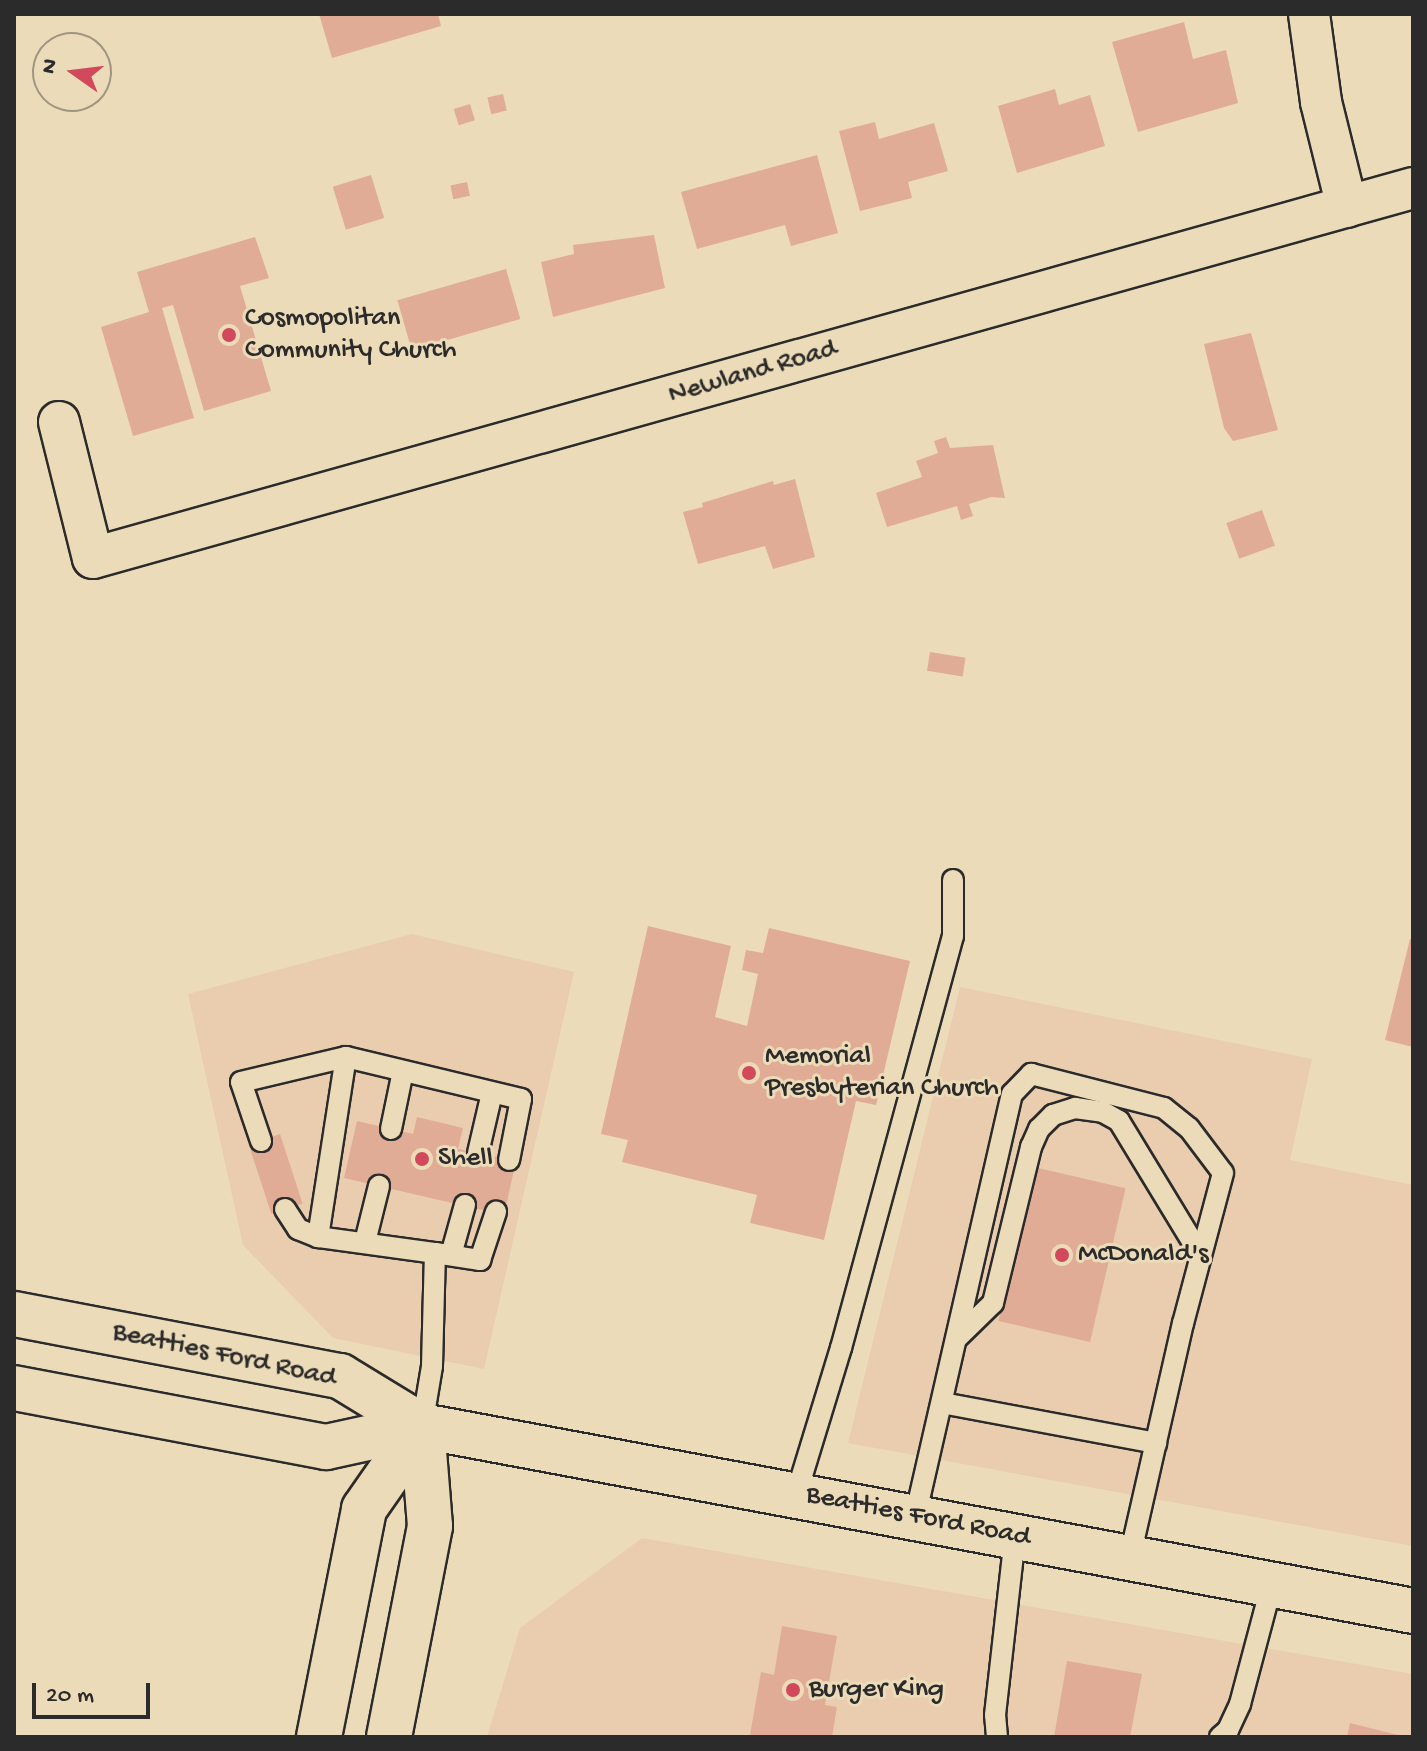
<!DOCTYPE html>
<style>
body{margin:0}
#map{position:relative;width:1427px;height:1751px;overflow:hidden;background:#ecdbb8;font-family:"Gochi Hand",sans-serif}
div>[style]{position:absolute}
[style*='--x']{left:calc(var(--x)*1px);top:calc(var(--y)*1px);width:calc(var(--w)*1px);rotate:calc(var(--a)*1deg)}
.built>*{inset:0;background:#e9cdae}
.building>*{inset:0;background:#e1ac96;transform-origin:0 0}
.roads{filter:drop-shadow(2px 0 #2b2b2b) drop-shadow(-2px 0 #2b2b2b) drop-shadow(0 2px #2b2b2b) drop-shadow(0 -2px #2b2b2b)}
.lane>*{height:20px;margin:-10px;padding:0 10px;transform-origin:10px;border-radius:10px;background:#ecdbb8}
.street>*{height:40px;margin:-20px;padding:0 20px;transform-origin:20px;border-radius:20px;background:#ecdbb8}
.secondary>*{height:44px;margin:-22px;padding:0 22px;transform-origin:22px;border-radius:22px;background:#ecdbb8}
.highway>*{height:44px;margin:-22px;padding:0 22px;transform-origin:22px;border-radius:22px;background:#ecdbb8}
.dots>*{width:22px;height:22px;translate:-50% -50%;box-sizing:border-box;border:4px solid #ecdbb8;border-radius:50%}
span{translate:-50% -50%;white-space:nowrap;text-align:center;line-height:1.15;-webkit-text-stroke:6px #ecdbb8;paint-order:stroke}
.poi-label{font-size:28px;color:#2b2b2b}
.left{translate:0 -50%;text-align:left}
.street-label{font-size:28px;color:#2b2b2b}
.frame{position:absolute;inset:0;border:16px solid #2b2b2b;pointer-events:none}
.north{position:absolute;left:32px;top:32px;width:80px;height:80px;box-sizing:border-box;background:#ecdbb8;border:2px solid #9f9580;border-radius:50%;rotate:284deg;font-size:22px;font-weight:700;line-height:32px;text-align:center;color:#2b2b2b}
.north::after{content:'';display:block;margin:auto;width:28px;height:36px;background:#d1495b;clip-path:polygon(50% 0,100% 100%,50% 72%,0 100%)}
.scale{position:absolute;left:32px;top:1683px;width:118px;height:36px;box-sizing:border-box;border:4px solid #2b2b2b;border-top:0;padding-left:10px;font-size:24px;line-height:28px;white-space:nowrap;color:#2b2b2b;-webkit-text-stroke:6px #ecdbb8;paint-order:stroke}
</style>
<div id="map">
<div class="built">
<div style="clip-path:polygon(412px 934px,574px 972px,484px 1369px,333px 1338px,243px 1245px,188px 994px)"></div>
<div style="clip-path:polygon(960px 987px,1312px 1059px,1290px 1160px,1413px 1185px,1413px 1546px,848px 1443px)"></div>
<div style="clip-path:polygon(642px 1538px,1413px 1674px,1413px 1737px,487px 1737px,520px 1628px)"></div>
</div>
<div class="building">
<div style="clip-path:polygon(319px 14px,438px 14px,441px 26px,332px 58px)"></div>
<div style="clip-path:polygon(1184px 22px,1193px 59px,1226px 50px,1238px 103px,1138px 132px,1112px 42px)"></div>
<div style="clip-path:polygon(1055px 89px,1059px 105px,1090px 95px,1105px 146px,1017px 173px,998px 106px)"></div>
<div style="left:503px;top:94px;width:17px;height:16px;rotate:77deg"></div>
<div style="left:470px;top:104px;width:17px;height:17px;rotate:73deg"></div>
<div style="clip-path:polygon(875px 122px,879px 139px,934px 123px,948px 171px,908px 182px,912px 198px,860px 211px,839px 131px)"></div>
<div style="clip-path:polygon(817px 155px,838px 233px,791px 246px,785px 225px,697px 249px,681px 192px)"></div>
<div style="left:371px;top:175px;width:45px;height:40px;rotate:73deg"></div>
<div style="left:467px;top:182px;width:14px;height:17px;rotate:78deg"></div>
<div style="clip-path:polygon(654px 235px,665px 288px,553px 317px,541px 262px,574px 254px,573px 245px)"></div>
<div style="clip-path:polygon(255px 237px,269px 278px,240px 286px,271px 391px,204px 411px,173px 305px,162px 308px,194px 418px,133px 436px,101px 327px,149px 312px,137px 272px)"></div>
<div style="left:506px;top:269px;width:52px;height:113px;rotate:74deg"></div>
<div style="clip-path:polygon(1251px 333px,1278px 430px,1233px 441px,1224px 428px,1204px 344px)"></div>
<div style="clip-path:polygon(946px 437px,950px 448px,993px 445px,1005px 498px,991px 497px,969px 504px,973px 516px,961px 520px,957px 506px,887px 527px,876px 493px,922px 477px,916px 461px,938px 453px,934px 441px)"></div>
<div style="clip-path:polygon(795px 479px,815px 557px,773px 569px,765px 546px,698px 564px,683px 512px,703px 507px,702px 503px,773px 481px,774px 485px)"></div>
<div style="left:1262px;top:510px;width:38px;height:38px;rotate:70deg"></div>
<div style="left:930px;top:652px;width:36px;height:19px;rotate:9deg"></div>
<div style="clip-path:polygon(648px 926px,731px 946px,715px 1017px,747px 1026px,758px 974px,742px 970px,746px 950px,763px 953px,769px 928px,910px 961px,876px 1105px,856px 1101px,824px 1240px,750px 1223px,757px 1195px,622px 1162px,628px 1140px,601px 1134px)"></div>
<div style="clip-path:polygon(1410px 939px,1413px 940px,1413px 1047px,1385px 1040px)"></div>
<div style="clip-path:polygon(417px 1117px,463px 1128px,458px 1149px,516px 1161px,504px 1215px,344px 1178px,357px 1121px,413px 1134px)"></div>
<div style="left:280px;top:1134px;width:73px;height:33px;rotate:72deg"></div>
<div style="left:1034px;top:1167px;width:94px;height:158px;rotate:13deg"></div>
<div style="clip-path:polygon(782px 1626px,837px 1636px,825px 1705px,837px 1707px,832px 1737px,750px 1735px,761px 1672px,774px 1675px)"></div>
<div style="clip-path:polygon(1067px 1661px,1142px 1674px,1130px 1737px,1054px 1737px)"></div>
<div style="clip-path:polygon(1350px 1723px,1402px 1736px,1402px 1737px,1347px 1737px)"></div>
</div>
<div class="roads">
<div class="lane">
<div style="--x:391;--y:1129;--w:59;--a:-78.3"></div>
<div style="--x:261;--y:1141;--w:62;--a:-108.7"></div>
<div style="--x:241;--y:1082;--w:108;--a:-13.4"></div>
<div style="--x:478;--y:1153;--w:62;--a:-76.9"></div>
<div style="--x:285;--y:1209;--w:24;--a:57"></div>
<div style="--x:298;--y:1229;--w:22;--a:22"></div>
<div style="--x:365;--y:1242;--w:58;--a:-76"></div>
<div style="--x:435;--y:1253;--w:46;--a:8.8"></div>
<div style="--x:480;--y:1260;--w:51;--a:-71.6"></div>
<div style="--x:451;--y:1255;--w:52;--a:-74.4"></div>
<div style="--x:958;--y:1337;--w:49;--a:-44.2"></div>
<div style="--x:993;--y:1303;--w:161;--a:-76.3"></div>
<div style="--x:1031;--y:1147;--w:20;--a:-66"></div>
<div style="--x:1039;--y:1129;--w:20;--a:-45"></div>
<div style="--x:1053;--y:1115;--w:23;--a:-18"></div>
<div style="--x:1075;--y:1108;--w:28;--a:8"></div>
<div style="--x:1103;--y:1112;--w:18;--a:29"></div>
<div style="--x:1119;--y:1121;--w:158;--a:58.7"></div>
<div style="--x:942;--y:1403;--w:218;--a:10.6"></div>
<div style="--x:422;--y:1426;--w:61;--a:-80.5"></div>
<div style="--x:432;--y:1366;--w:113;--a:-88.5"></div>
<div style="--x:435;--y:1253;--w:118;--a:-172.2"></div>
<div style="--x:318;--y:1237;--w:182;--a:-81.2"></div>
<div style="--x:346;--y:1057;--w:180;--a:13.5"></div>
<div style="--x:521;--y:1099;--w:62;--a:101.1"></div>
<div style="--x:796;--y:1495;--w:154;--a:-73"></div>
<div style="--x:841;--y:1348;--w:427;--a:-74.8"></div>
<div style="--x:953;--y:936;--w:56;--a:-90"></div>
<div style="--x:915;--y:1517;--w:434;--a:-77.1"></div>
<div style="--x:1012;--y:1094;--w:28;--a:-46"></div>
<div style="--x:1031;--y:1074;--w:137;--a:14.3"></div>
<div style="--x:1164;--y:1108;--w:32;--a:39"></div>
<div style="--x:1189;--y:1128;--w:56;--a:52.9"></div>
<div style="--x:1223;--y:1173;--w:155;--a:104.9"></div>
<div style="--x:1183;--y:1323;--w:240;--a:102.8"></div>
<div style="--x:997;--y:1737;--w:22;--a:-95"></div>
<div style="--x:995;--y:1715;--w:180;--a:-83.6"></div>
<div style="--x:1220;--y:1737;--w:11;--a:-41"></div>
<div style="--x:1228;--y:1730;--w:29;--a:-65"></div>
<div style="--x:1240;--y:1704;--w:124;--a:-75.1"></div>
</div>
<div class="street">
<div style="--x:1309;--y:14;--w:89;--a:82.2"></div>
<div style="--x:1321;--y:102;--w:108;--a:76.1"></div>
<div style="--x:59;--y:422;--w:140;--a:76"></div>
<div style="--x:93;--y:558;--w:1371;--a:-15.66"></div>
</div>
<div class="secondary">
<div style="--x:14;--y:1314;--w:332;--a:10.8"></div>
<div style="--x:340;--y:1376;--w:96;--a:31.4"></div>
<div style="--x:422;--y:1426;--w:1008;--a:10.57"></div>
<div style="--x:14;--y:1388;--w:318;--a:10.7"></div>
<div style="--x:326;--y:1447;--w:98;--a:-12.3"></div>
</div>
<div class="highway">
<div style="--x:319;--y:1737;--w:232;--a:-78.8"></div>
<div style="--x:364;--y:1509;--w:101;--a:-55.1"></div>
<div style="--x:389;--y:1737;--w:215;--a:-79"></div>
<div style="--x:430;--y:1526;--w:100;--a:-94.6"></div>
</div>
</div>
<div class="dots">
<div style="left:229px;top:335px;background:#d1495b"></div>
<div style="left:749px;top:1073px;background:#d1495b"></div>
<div style="left:422px;top:1159px;background:#d1495b"></div>
<div style="left:1062px;top:1255px;background:#d1495b"></div>
<div style="left:793px;top:1690px;background:#d1495b"></div>
</div>
<div class="poi-label">
<span class="left" style="left:245px;top:335px">Cosmopolitan<br>Community Church</span>
<span class="left" style="left:765px;top:1073px">Memorial<br>Presbyterian Church</span>
<span class="left" style="left:438px;top:1159px">Shell</span>
<span class="left" style="left:1078px;top:1255px">McDonald's</span>
<span class="left" style="left:809px;top:1690px">Burger King</span>
</div>
<div class="street-label">
<span style="left:753px;top:373px;rotate:-16deg">Newland Road</span>
<span style="left:224px;top:1356px;rotate:12deg">Beatties Ford Road</span>
<span style="left:918px;top:1517px;rotate:11deg">Beatties Ford Road</span>
</div>
<div class="frame"></div>
<div class="north">N</div>
<div class="scale">20 m</div>
</div>
